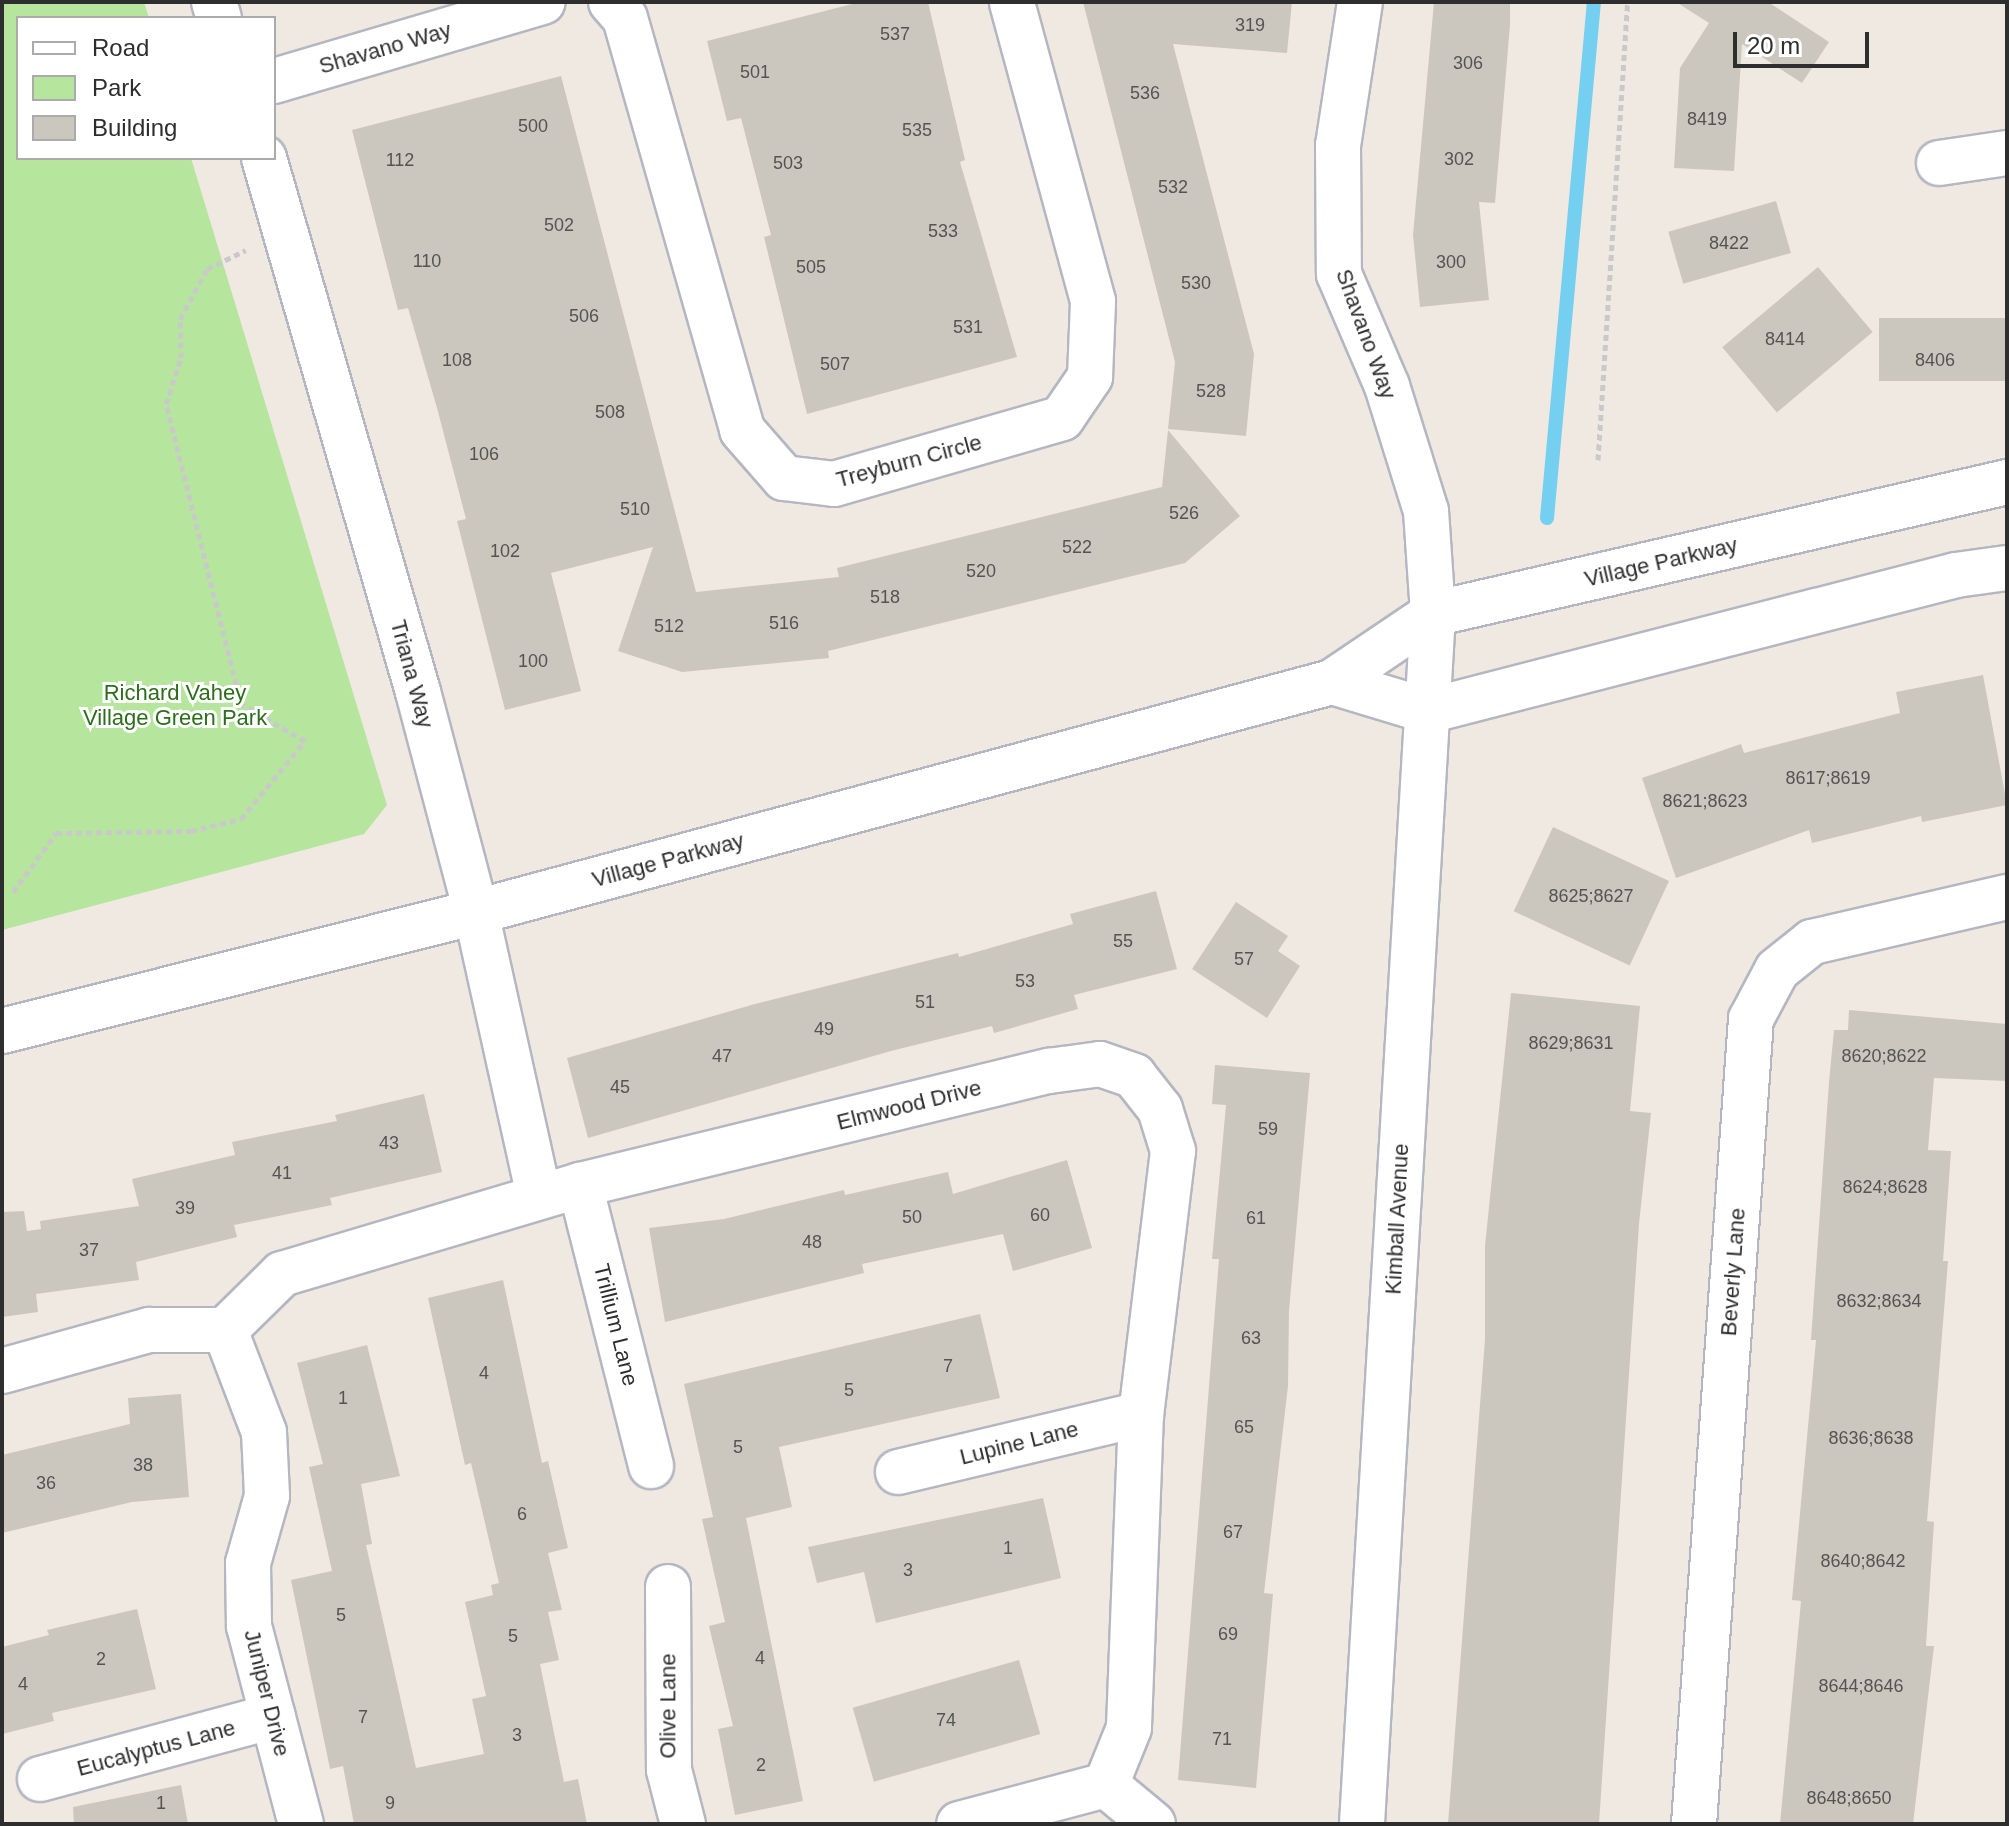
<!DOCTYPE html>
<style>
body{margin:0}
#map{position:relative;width:2009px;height:1826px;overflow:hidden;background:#efe9e1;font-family:Arial,sans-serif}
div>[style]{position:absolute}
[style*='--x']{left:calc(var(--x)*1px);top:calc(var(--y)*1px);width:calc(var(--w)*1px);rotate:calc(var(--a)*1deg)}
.green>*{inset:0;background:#b6e59e}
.stream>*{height:14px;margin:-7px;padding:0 7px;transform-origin:7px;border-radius:7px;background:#75cff0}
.building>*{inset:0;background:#cbc7bf;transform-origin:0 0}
.path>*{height:5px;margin-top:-2.5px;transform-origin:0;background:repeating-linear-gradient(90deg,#c9c9c9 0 6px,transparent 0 10px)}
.roads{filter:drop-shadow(2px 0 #b4b7c1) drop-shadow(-2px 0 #b4b7c1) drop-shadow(0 2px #b4b7c1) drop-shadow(0 -2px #b4b7c1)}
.minor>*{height:44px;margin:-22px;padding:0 22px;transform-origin:22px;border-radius:22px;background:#fff}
span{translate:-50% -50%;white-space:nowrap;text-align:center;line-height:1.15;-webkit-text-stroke:6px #fff;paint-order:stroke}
.number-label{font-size:18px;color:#555452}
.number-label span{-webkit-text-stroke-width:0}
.street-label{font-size:22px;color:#2e2e2e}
.park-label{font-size:22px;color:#2c6e1b}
.frame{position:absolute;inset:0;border:4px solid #2e2e2e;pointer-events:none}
.legend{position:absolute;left:16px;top:16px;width:260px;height:144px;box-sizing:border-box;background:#fff;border:2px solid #ababab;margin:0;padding:10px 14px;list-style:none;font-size:24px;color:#2e2e2e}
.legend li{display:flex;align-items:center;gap:16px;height:40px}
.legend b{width:40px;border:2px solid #ababab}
.scale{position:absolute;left:1733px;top:32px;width:136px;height:36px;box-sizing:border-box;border:4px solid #2e2e2e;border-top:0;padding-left:10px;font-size:24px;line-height:28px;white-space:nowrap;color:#2e2e2e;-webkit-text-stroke:6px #fff;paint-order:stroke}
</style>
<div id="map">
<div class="green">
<div style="clip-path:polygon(2px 2px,144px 2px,149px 18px,18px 18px,18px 158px,191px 158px,387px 805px,364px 834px,2px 930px)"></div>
</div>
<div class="stream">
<div style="--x:1547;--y:518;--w:518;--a:-84.8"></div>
</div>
<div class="building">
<div style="clip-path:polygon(860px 2px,928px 2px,965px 160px,960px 162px,1017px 357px,807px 414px,764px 237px,771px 235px,741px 118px,727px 121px,707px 41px)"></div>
<div style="clip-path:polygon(1083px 2px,1292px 2px,1287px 53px,1173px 44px,1254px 354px,1246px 436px,1168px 429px,1175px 362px)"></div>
<div style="clip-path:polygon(1434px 2px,1510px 2px,1510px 25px,1495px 203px,1479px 202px,1489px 300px,1420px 307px,1413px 235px)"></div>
<div style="clip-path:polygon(1676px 2px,1768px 2px,1829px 42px,1802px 83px,1742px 44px,1734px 171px,1674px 168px,1680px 68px,1709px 23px)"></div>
<div style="clip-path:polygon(561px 76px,696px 592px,839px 577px,837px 568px,1162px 487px,1168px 430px,1240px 516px,1185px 563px,828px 651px,829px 658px,682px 672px,618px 651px,653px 547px,551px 573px,581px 691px,505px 710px,457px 521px,466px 519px,437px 408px,408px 308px,398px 310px,352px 130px)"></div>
<div style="left:1776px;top:201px;width:54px;height:112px;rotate:74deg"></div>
<div style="left:1818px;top:267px;width:85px;height:125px;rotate:50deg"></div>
<div style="left:2007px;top:318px;width:63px;height:128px;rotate:90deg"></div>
<div style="clip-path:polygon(1983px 675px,2007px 805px,1922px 822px,1921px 816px,1812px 843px,1809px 830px,1676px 878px,1642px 778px,1741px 744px,1744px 753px,1900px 713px,1896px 692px)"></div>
<div style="left:1553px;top:827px;width:128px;height:93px;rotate:25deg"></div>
<div style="clip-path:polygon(1156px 891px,1177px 969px,1074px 995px,1078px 1009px,994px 1033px,992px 1026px,891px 1051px,588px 1138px,567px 1058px,755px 1004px,958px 953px,959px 957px,1073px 924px,1070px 914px)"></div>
<div style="clip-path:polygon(1236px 902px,1288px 936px,1278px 951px,1300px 966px,1267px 1018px,1192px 969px)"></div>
<div style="clip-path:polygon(1511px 993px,1640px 1006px,1630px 1111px,1651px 1113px,1639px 1224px,1599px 1824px,1448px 1824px,1485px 1339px,1485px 1246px)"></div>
<div style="clip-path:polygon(1849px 1010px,2007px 1024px,2007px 1081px,1934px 1078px,1928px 1150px,1951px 1151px,1943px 1261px,1948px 1261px,1927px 1521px,1934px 1522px,1926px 1646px,1934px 1646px,1913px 1824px,1780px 1824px,1801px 1601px,1792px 1600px,1816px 1340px,1811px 1340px,1829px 1082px,1834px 1030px,1848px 1030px)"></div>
<div style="clip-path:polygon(1215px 1065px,1310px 1073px,1289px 1311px,1288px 1386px,1264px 1593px,1273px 1594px,1256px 1788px,1178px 1780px,1219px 1259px,1212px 1259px,1226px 1105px,1212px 1104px)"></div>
<div style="clip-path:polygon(424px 1094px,442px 1172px,330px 1198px,332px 1205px,234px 1225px,237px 1237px,136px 1262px,139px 1280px,36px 1294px,38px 1312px,2px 1317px,2px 1212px,24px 1211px,27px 1231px,41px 1229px,40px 1221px,139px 1206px,132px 1179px,235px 1155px,232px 1142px,337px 1121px,335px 1115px)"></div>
<div style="clip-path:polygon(1067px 1160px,1092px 1248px,1013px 1271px,1003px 1234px,862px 1264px,864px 1273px,665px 1322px,649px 1228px,724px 1219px,844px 1190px,845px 1195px,948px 1172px,953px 1194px)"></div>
<div style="clip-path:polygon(503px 1280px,542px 1463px,548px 1461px,568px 1548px,548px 1553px,562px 1610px,548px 1612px,559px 1660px,540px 1664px,564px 1782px,578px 1779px,587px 1824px,354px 1824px,343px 1766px,330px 1769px,291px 1580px,332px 1571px,309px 1467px,323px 1464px,297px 1363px,367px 1345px,400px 1476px,361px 1484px,372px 1544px,366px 1545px,416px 1768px,484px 1754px,472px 1699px,486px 1696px,465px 1602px,493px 1595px,491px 1585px,499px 1583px,471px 1463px,465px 1465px,428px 1298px)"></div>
<div style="clip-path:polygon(980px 1314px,1000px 1398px,779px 1447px,792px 1507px,746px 1518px,803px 1801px,735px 1815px,718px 1729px,733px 1726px,709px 1626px,725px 1622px,702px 1519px,713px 1517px,684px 1384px)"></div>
<div style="clip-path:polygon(181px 1394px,189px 1497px,132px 1502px,2px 1533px,2px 1455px,130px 1424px,128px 1398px)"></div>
<div style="clip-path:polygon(1043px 1498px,1061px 1578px,876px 1623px,864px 1572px,817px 1583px,808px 1547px)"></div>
<div style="clip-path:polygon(137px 1609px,156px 1689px,52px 1713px,54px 1721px,2px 1734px,2px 1647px,49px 1635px,47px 1630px)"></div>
<div style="left:1019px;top:1660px;width:77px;height:173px;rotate:74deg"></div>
<div style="clip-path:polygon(181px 1785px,188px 1824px,74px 1824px,73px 1807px)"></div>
</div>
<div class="path">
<div style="--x:1598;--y:460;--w:459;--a:-86.3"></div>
<div style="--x:13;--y:892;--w:73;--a:-53.9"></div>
<div style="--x:56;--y:833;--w:135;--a:-0.8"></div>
<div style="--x:191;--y:831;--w:51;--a:-13.5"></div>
<div style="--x:241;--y:819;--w:101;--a:-50.6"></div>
<div style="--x:305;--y:741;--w:74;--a:-150"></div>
<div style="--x:241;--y:704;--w:309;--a:-104"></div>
<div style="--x:166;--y:404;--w:48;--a:-71.9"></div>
<div style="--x:181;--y:358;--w:39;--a:-91"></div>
<div style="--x:180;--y:319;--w:57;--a:-61.6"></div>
<div style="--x:207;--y:269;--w:43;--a:-26"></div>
</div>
<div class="roads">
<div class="minor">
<div style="--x:214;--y:2;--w:17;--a:73"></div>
<div style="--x:611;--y:2;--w:21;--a:49"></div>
<div style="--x:625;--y:18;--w:428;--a:74.1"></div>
<div style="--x:742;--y:430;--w:64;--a:48.8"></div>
<div style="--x:784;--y:478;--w:50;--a:6.8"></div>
<div style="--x:834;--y:484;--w:237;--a:-16.1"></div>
<div style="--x:1062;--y:418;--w:50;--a:-55.7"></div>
<div style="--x:1090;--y:377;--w:76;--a:-87.7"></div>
<div style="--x:1093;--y:301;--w:310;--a:-105.2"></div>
<div style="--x:1360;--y:2;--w:145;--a:98.7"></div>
<div style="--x:1338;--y:145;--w:129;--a:89.6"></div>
<div style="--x:1339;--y:274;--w:122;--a:66.8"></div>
<div style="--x:1387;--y:386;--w:131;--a:72.7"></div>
<div style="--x:1426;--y:511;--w:103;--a:86.1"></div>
<div style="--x:1433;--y:614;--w:1212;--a:93.36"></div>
<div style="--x:274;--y:81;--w:280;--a:-16.4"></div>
<div style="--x:264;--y:158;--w:556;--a:73.91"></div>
<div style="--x:418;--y:692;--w:228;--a:75.2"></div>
<div style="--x:476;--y:912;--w:291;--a:77.5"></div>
<div style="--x:1939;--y:163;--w:69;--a:-8.4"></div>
<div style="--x:1332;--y:682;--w:100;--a:16.8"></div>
<div style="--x:1428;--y:711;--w:545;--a:-14.44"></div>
<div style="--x:1956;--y:575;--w:51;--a:-7.8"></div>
<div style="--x:2;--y:1031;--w:489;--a:-14.1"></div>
<div style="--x:476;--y:912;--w:886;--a:-15.04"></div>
<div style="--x:1332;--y:682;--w:122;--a:-34"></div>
<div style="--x:1433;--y:614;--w:589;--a:-12.95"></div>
<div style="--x:580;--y:1185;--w:290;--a:75.8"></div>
<div style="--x:225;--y:1330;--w:109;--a:69.1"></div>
<div style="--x:264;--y:1432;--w:64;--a:87.3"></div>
<div style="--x:267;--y:1496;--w:70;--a:105.8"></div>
<div style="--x:248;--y:1563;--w:63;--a:89.1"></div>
<div style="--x:249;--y:1626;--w:205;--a:75.3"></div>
<div style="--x:2;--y:1371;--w:153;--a:-15.6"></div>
<div style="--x:149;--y:1330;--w:76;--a:0"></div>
<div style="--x:225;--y:1330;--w:80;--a:-44.5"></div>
<div style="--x:282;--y:1274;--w:311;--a:-16.6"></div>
<div style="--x:580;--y:1185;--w:483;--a:-13.7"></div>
<div style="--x:1049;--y:1071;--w:51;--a:-7.8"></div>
<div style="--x:1100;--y:1064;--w:36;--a:19"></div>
<div style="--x:1134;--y:1076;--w:42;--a:51.8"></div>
<div style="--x:1160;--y:1109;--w:44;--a:72.8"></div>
<div style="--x:1173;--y:1151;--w:265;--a:96.9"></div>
<div style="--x:1141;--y:1414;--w:314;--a:92.2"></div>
<div style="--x:1129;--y:1728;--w:61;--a:112"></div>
<div style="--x:1106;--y:1785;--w:152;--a:165.1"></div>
<div style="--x:898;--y:1472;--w:250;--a:-13.4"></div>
<div style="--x:668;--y:1587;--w:183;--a:89.7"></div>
<div style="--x:669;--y:1770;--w:56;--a:75.5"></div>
<div style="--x:40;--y:1779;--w:241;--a:-15.1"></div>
<div style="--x:1106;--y:1785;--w:61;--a:39.7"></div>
<div style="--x:1694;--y:1824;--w:807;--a:-85.95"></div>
<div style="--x:1751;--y:1019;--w:55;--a:-62"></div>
<div style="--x:1777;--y:970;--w:45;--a:-38.7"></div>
<div style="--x:1812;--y:942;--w:200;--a:-13"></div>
</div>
</div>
<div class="number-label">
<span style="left:1250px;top:25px">319</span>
<span style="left:895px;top:34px">537</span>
<span style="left:1468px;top:63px">306</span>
<span style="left:755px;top:72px">501</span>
<span style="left:1145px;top:93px">536</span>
<span style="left:1707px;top:119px">8419</span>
<span style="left:533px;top:126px">500</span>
<span style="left:917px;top:130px">535</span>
<span style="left:1459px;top:159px">302</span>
<span style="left:400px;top:160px">112</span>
<span style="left:788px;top:163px">503</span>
<span style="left:1173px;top:187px">532</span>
<span style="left:559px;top:225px">502</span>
<span style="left:943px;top:231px">533</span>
<span style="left:1729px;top:243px">8422</span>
<span style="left:427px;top:261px">110</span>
<span style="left:1451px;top:262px">300</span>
<span style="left:811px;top:267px">505</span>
<span style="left:1196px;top:283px">530</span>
<span style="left:584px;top:316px">506</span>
<span style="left:968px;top:327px">531</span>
<span style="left:1785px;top:339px">8414</span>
<span style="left:457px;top:360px">108</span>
<span style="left:1935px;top:360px">8406</span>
<span style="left:835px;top:364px">507</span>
<span style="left:1211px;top:391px">528</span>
<span style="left:610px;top:412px">508</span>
<span style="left:484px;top:454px">106</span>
<span style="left:635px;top:509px">510</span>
<span style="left:1184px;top:513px">526</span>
<span style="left:1077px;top:547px">522</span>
<span style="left:505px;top:551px">102</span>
<span style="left:981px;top:571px">520</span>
<span style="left:885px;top:597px">518</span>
<span style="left:784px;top:623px">516</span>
<span style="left:669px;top:626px">512</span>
<span style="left:533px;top:661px">100</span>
<span style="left:1828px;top:778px">8617;8619</span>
<span style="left:1705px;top:801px">8621;8623</span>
<span style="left:1591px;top:896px">8625;8627</span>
<span style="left:1123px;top:941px">55</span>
<span style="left:1244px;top:959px">57</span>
<span style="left:1025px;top:981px">53</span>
<span style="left:925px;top:1002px">51</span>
<span style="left:824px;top:1029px">49</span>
<span style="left:1571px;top:1043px">8629;8631</span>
<span style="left:722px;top:1056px">47</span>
<span style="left:1884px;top:1056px">8620;8622</span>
<span style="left:620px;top:1087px">45</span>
<span style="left:1268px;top:1129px">59</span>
<span style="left:389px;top:1143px">43</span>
<span style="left:282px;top:1173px">41</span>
<span style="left:1885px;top:1187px">8624;8628</span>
<span style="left:185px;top:1208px">39</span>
<span style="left:1040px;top:1215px">60</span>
<span style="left:912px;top:1217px">50</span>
<span style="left:1256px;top:1218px">61</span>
<span style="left:812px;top:1242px">48</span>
<span style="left:89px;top:1250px">37</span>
<span style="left:1879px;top:1301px">8632;8634</span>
<span style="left:1251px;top:1338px">63</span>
<span style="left:948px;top:1366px">7</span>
<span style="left:484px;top:1373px">4</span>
<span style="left:849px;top:1390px">5</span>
<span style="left:343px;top:1398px">1</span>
<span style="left:1244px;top:1427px">65</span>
<span style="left:1871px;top:1438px">8636;8638</span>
<span style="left:738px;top:1447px">5</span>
<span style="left:143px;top:1465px">38</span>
<span style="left:46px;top:1483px">36</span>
<span style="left:522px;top:1514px">6</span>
<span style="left:1233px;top:1532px">67</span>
<span style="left:1008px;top:1548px">1</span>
<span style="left:1863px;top:1561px">8640;8642</span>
<span style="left:908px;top:1570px">3</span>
<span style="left:341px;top:1615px">5</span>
<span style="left:1228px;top:1634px">69</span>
<span style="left:513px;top:1636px">5</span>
<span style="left:760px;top:1658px">4</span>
<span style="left:101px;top:1659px">2</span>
<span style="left:23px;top:1684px">4</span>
<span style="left:1861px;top:1686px">8644;8646</span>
<span style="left:363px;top:1717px">7</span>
<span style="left:946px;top:1720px">74</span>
<span style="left:517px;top:1735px">3</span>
<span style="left:1222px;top:1739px">71</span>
<span style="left:761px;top:1765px">2</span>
<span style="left:1849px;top:1798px">8648;8650</span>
<span style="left:161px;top:1803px">1</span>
<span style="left:390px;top:1803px">9</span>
</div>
<div class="street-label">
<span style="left:385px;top:48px;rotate:-16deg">Shavano Way</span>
<span style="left:1366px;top:334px;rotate:70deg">Shavano Way</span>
<span style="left:909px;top:461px;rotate:-15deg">Treyburn Circle</span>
<span style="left:1661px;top:562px;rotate:-13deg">Village Parkway</span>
<span style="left:412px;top:674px;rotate:75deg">Triana Way</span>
<span style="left:668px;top:860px;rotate:-15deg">Village Parkway</span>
<span style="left:909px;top:1105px;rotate:-14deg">Elmwood Drive</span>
<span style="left:1397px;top:1219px;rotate:-87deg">Kimball Avenue</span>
<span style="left:1733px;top:1272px;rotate:-86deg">Beverly Lane</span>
<span style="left:616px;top:1325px;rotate:76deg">Trillium Lane</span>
<span style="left:1019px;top:1443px;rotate:-14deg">Lupine Lane</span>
<span style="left:267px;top:1693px;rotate:76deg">Juniper Drive</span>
<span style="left:668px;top:1706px;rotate:-90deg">Olive Lane</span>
<span style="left:156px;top:1748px;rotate:-15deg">Eucalyptus Lane</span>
</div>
<div class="park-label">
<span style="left:175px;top:705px">Richard Vahey<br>Village Green Park</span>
</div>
<div class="frame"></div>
<ul class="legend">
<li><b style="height:10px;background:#fff"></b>Road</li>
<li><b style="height:22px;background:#b6e59e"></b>Park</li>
<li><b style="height:22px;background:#cbc7bf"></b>Building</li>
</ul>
<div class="scale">20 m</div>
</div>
